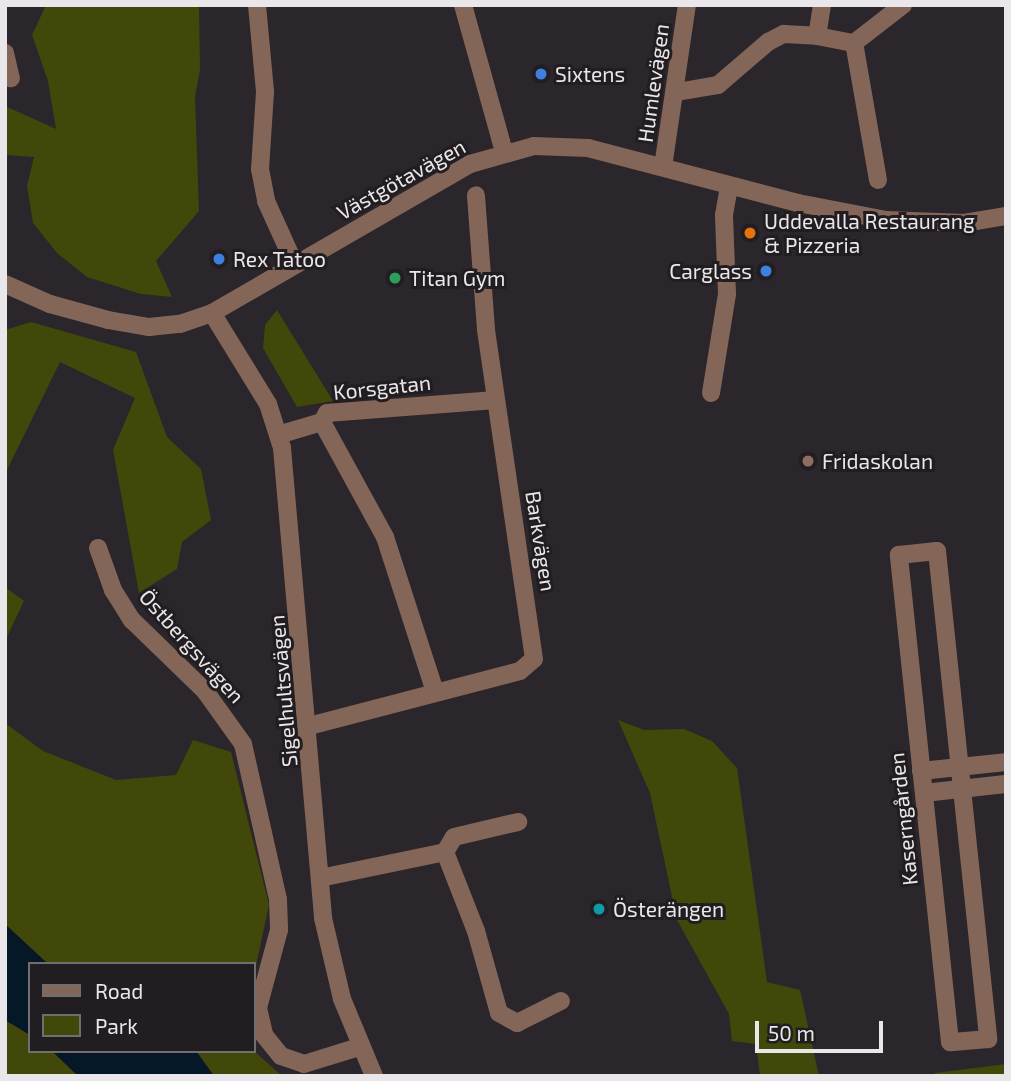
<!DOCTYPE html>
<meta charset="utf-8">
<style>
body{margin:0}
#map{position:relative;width:1011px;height:1081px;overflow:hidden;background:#2b262b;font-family:"Exo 2",sans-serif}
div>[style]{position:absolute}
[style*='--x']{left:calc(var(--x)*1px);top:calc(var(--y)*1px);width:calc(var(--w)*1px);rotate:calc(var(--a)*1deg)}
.green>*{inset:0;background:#42480a}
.water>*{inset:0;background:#051827}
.minor>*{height:18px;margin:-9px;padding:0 9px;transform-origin:9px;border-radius:9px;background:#846658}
.tertiary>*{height:18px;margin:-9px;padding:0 9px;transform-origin:9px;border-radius:9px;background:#846658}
.dots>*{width:19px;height:19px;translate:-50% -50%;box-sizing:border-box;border:4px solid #211d21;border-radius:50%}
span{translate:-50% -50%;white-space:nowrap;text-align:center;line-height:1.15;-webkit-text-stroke:6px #211d21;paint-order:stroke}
.poi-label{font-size:21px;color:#eae7ea}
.left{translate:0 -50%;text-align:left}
.right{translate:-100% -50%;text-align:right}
.street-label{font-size:21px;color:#eae7ea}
.frame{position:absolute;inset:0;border:7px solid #eae7ea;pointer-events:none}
.legend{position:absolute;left:28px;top:962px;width:228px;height:91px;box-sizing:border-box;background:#211d21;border:2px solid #716e71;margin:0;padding:9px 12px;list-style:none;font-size:21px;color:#eae7ea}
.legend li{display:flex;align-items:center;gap:14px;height:35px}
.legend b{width:35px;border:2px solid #716e71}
.scale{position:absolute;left:755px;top:1021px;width:128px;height:32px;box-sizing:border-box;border:4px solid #eae7ea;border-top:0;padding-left:9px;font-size:21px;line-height:24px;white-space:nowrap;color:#eae7ea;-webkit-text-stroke:5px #211d21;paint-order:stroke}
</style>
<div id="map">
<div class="green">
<div style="clip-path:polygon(46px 5px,199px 5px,200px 70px,195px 97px,199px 211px,156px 261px,172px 297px,141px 294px,87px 277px,57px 253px,33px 223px,27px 186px,34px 157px,5px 155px,5px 106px,56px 129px,48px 81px,32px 35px)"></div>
<div style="clip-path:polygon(277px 310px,333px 401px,297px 407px,263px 348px,265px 325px)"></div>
<div style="clip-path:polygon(31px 322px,136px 352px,167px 437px,201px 469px,211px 520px,182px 542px,177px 569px,139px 593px,113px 450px,135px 398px,60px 362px,5px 474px,5px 330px)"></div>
<div style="clip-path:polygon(5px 587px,24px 601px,5px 641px)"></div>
<div style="clip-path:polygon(618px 720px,644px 730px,684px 729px,712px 741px,737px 768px,767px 982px,800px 990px,819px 1076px,760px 1076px,756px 1044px,732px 1041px,729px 1014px,677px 920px,650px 793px)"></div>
<div style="clip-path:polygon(5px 723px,43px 751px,116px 780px,176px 775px,193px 740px,231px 752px,269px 905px,254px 975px,254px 964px,48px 964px,7px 926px)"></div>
<div style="clip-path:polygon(5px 1020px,30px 1035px,30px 1051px,52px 1051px,78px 1076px,5px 1076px)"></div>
<div style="clip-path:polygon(196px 1051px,254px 1051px,282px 1076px,214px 1076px)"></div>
<div style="clip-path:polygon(1006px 1064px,1006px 1076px,933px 1076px,935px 1073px)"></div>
</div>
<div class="water">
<div style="clip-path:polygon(5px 924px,48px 964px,30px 964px,30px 1035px,5px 1020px)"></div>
<div style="clip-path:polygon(52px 1051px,196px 1051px,214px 1076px,78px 1076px)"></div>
</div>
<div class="minor">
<div style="--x:257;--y:5;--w:87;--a:84.7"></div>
<div style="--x:265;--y:92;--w:77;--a:93.7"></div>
<div style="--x:260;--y:169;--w:33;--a:79"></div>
<div style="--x:266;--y:201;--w:70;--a:65.6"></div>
<div style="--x:463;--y:5;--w:153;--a:74.4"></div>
<div style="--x:822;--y:5;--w:31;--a:99"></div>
<div style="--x:817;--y:36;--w:38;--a:11"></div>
<div style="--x:5;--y:53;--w:26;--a:77"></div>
<div style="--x:677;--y:92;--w:42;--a:-9.7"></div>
<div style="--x:718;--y:85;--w:66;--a:-40.7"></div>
<div style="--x:768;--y:42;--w:18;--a:-27"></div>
<div style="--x:784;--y:34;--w:33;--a:3"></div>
<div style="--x:663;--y:167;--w:164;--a:-81.6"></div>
<div style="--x:878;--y:180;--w:139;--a:-99.9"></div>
<div style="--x:854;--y:43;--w:62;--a:-37.8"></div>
<div style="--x:711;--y:393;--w:100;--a:-80.8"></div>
<div style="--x:727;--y:294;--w:79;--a:-92.2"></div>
<div style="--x:724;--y:215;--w:29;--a:-80"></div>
<div style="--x:322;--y:422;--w:131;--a:61.3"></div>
<div style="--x:385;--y:537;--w:163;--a:72.1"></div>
<div style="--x:278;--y:435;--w:46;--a:-16.5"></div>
<div style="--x:322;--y:422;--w:10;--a:-61"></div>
<div style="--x:327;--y:413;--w:169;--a:-4.4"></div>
<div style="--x:98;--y:548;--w:45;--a:70.3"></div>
<div style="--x:113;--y:590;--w:36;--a:58"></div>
<div style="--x:132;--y:620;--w:102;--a:44.2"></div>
<div style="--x:205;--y:691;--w:65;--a:54.4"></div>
<div style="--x:243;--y:744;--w:159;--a:77.3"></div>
<div style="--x:278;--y:899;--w:31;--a:88"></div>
<div style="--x:279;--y:930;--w:81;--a:105.1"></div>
<div style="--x:258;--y:1008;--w:28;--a:77"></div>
<div style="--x:264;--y:1035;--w:27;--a:51"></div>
<div style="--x:281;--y:1056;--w:24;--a:19"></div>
<div style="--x:304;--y:1064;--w:58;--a:-17.2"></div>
<div style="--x:937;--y:551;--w:491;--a:84"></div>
<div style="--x:988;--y:1039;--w:38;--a:175"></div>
<div style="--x:950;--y:1042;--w:490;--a:-96"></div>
<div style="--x:899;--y:555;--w:38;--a:-6"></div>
<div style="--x:309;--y:726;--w:218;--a:-14.6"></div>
<div style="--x:520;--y:671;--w:18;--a:-41"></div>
<div style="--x:534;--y:659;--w:333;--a:-98.3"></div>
<div style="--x:486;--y:329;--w:134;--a:-94.3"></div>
<div style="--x:921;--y:771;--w:85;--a:-6"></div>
<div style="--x:924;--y:793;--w:82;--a:-6.3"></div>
<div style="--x:445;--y:852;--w:17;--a:-59"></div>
<div style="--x:454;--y:837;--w:66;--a:-13.2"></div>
<div style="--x:320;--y:878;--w:128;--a:-11.7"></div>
<div style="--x:445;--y:852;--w:85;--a:68.6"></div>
<div style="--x:476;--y:931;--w:85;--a:74.3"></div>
<div style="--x:499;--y:1013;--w:21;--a:29"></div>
<div style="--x:517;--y:1023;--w:49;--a:-26.6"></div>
</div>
<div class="tertiary">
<div style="--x:5;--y:284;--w:49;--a:24"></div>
<div style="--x:50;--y:304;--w:60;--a:15.4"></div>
<div style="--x:108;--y:320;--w:42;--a:9.7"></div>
<div style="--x:149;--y:327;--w:31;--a:-6"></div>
<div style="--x:180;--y:324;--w:34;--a:-19"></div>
<div style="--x:212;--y:313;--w:298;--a:-30"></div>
<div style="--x:470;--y:164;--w:66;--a:-15.7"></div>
<div style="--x:534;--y:146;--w:54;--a:2.1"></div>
<div style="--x:588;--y:148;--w:217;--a:14.7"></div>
<div style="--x:798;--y:203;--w:90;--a:10.9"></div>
<div style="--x:886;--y:220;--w:78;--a:2.2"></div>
<div style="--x:964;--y:223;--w:43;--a:-9.5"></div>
<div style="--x:212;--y:313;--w:107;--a:58.4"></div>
<div style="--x:268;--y:404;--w:46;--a:72.3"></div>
<div style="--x:282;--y:448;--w:472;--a:85"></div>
<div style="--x:323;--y:918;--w:83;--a:76.8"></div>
<div style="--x:342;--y:999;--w:83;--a:67.4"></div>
</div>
<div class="dots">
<div style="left:541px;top:74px;background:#3f7fe0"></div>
<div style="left:750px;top:233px;background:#e8710a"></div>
<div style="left:219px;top:259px;background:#3f7fe0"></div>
<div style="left:766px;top:271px;background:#3f7fe0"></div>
<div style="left:395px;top:278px;background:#2e9e5b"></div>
<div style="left:808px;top:461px;background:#8d6e63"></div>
<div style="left:599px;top:909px;background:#0f9aa8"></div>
</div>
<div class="poi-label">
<span class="left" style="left:555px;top:74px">Sixtens</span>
<span class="left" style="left:764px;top:233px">Uddevalla Restaurang<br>&amp; Pizzeria</span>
<span class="left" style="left:233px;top:259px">Rex Tatoo</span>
<span class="right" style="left:752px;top:271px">Carglass</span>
<span class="left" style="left:409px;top:278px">Titan Gym</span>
<span class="left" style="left:822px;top:461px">Fridaskolan</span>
<span class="left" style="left:613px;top:909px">Österängen</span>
</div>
<div class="street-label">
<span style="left:653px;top:83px;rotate:-82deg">Humlevägen</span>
<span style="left:401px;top:179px;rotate:-29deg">Västgötavägen</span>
<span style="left:382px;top:387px;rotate:-6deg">Korsgatan</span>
<span style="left:541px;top:541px;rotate:81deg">Barkvägen</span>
<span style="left:192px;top:646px;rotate:48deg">Östbergsvägen</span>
<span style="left:283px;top:691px;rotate:-95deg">Sigelhultsvägen</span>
<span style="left:903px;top:819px;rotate:-96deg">Kaserngården</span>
</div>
<div class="frame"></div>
<ul class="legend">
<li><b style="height:9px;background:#846658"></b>Road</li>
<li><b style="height:19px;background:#42480a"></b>Park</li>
</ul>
<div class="scale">50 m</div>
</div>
